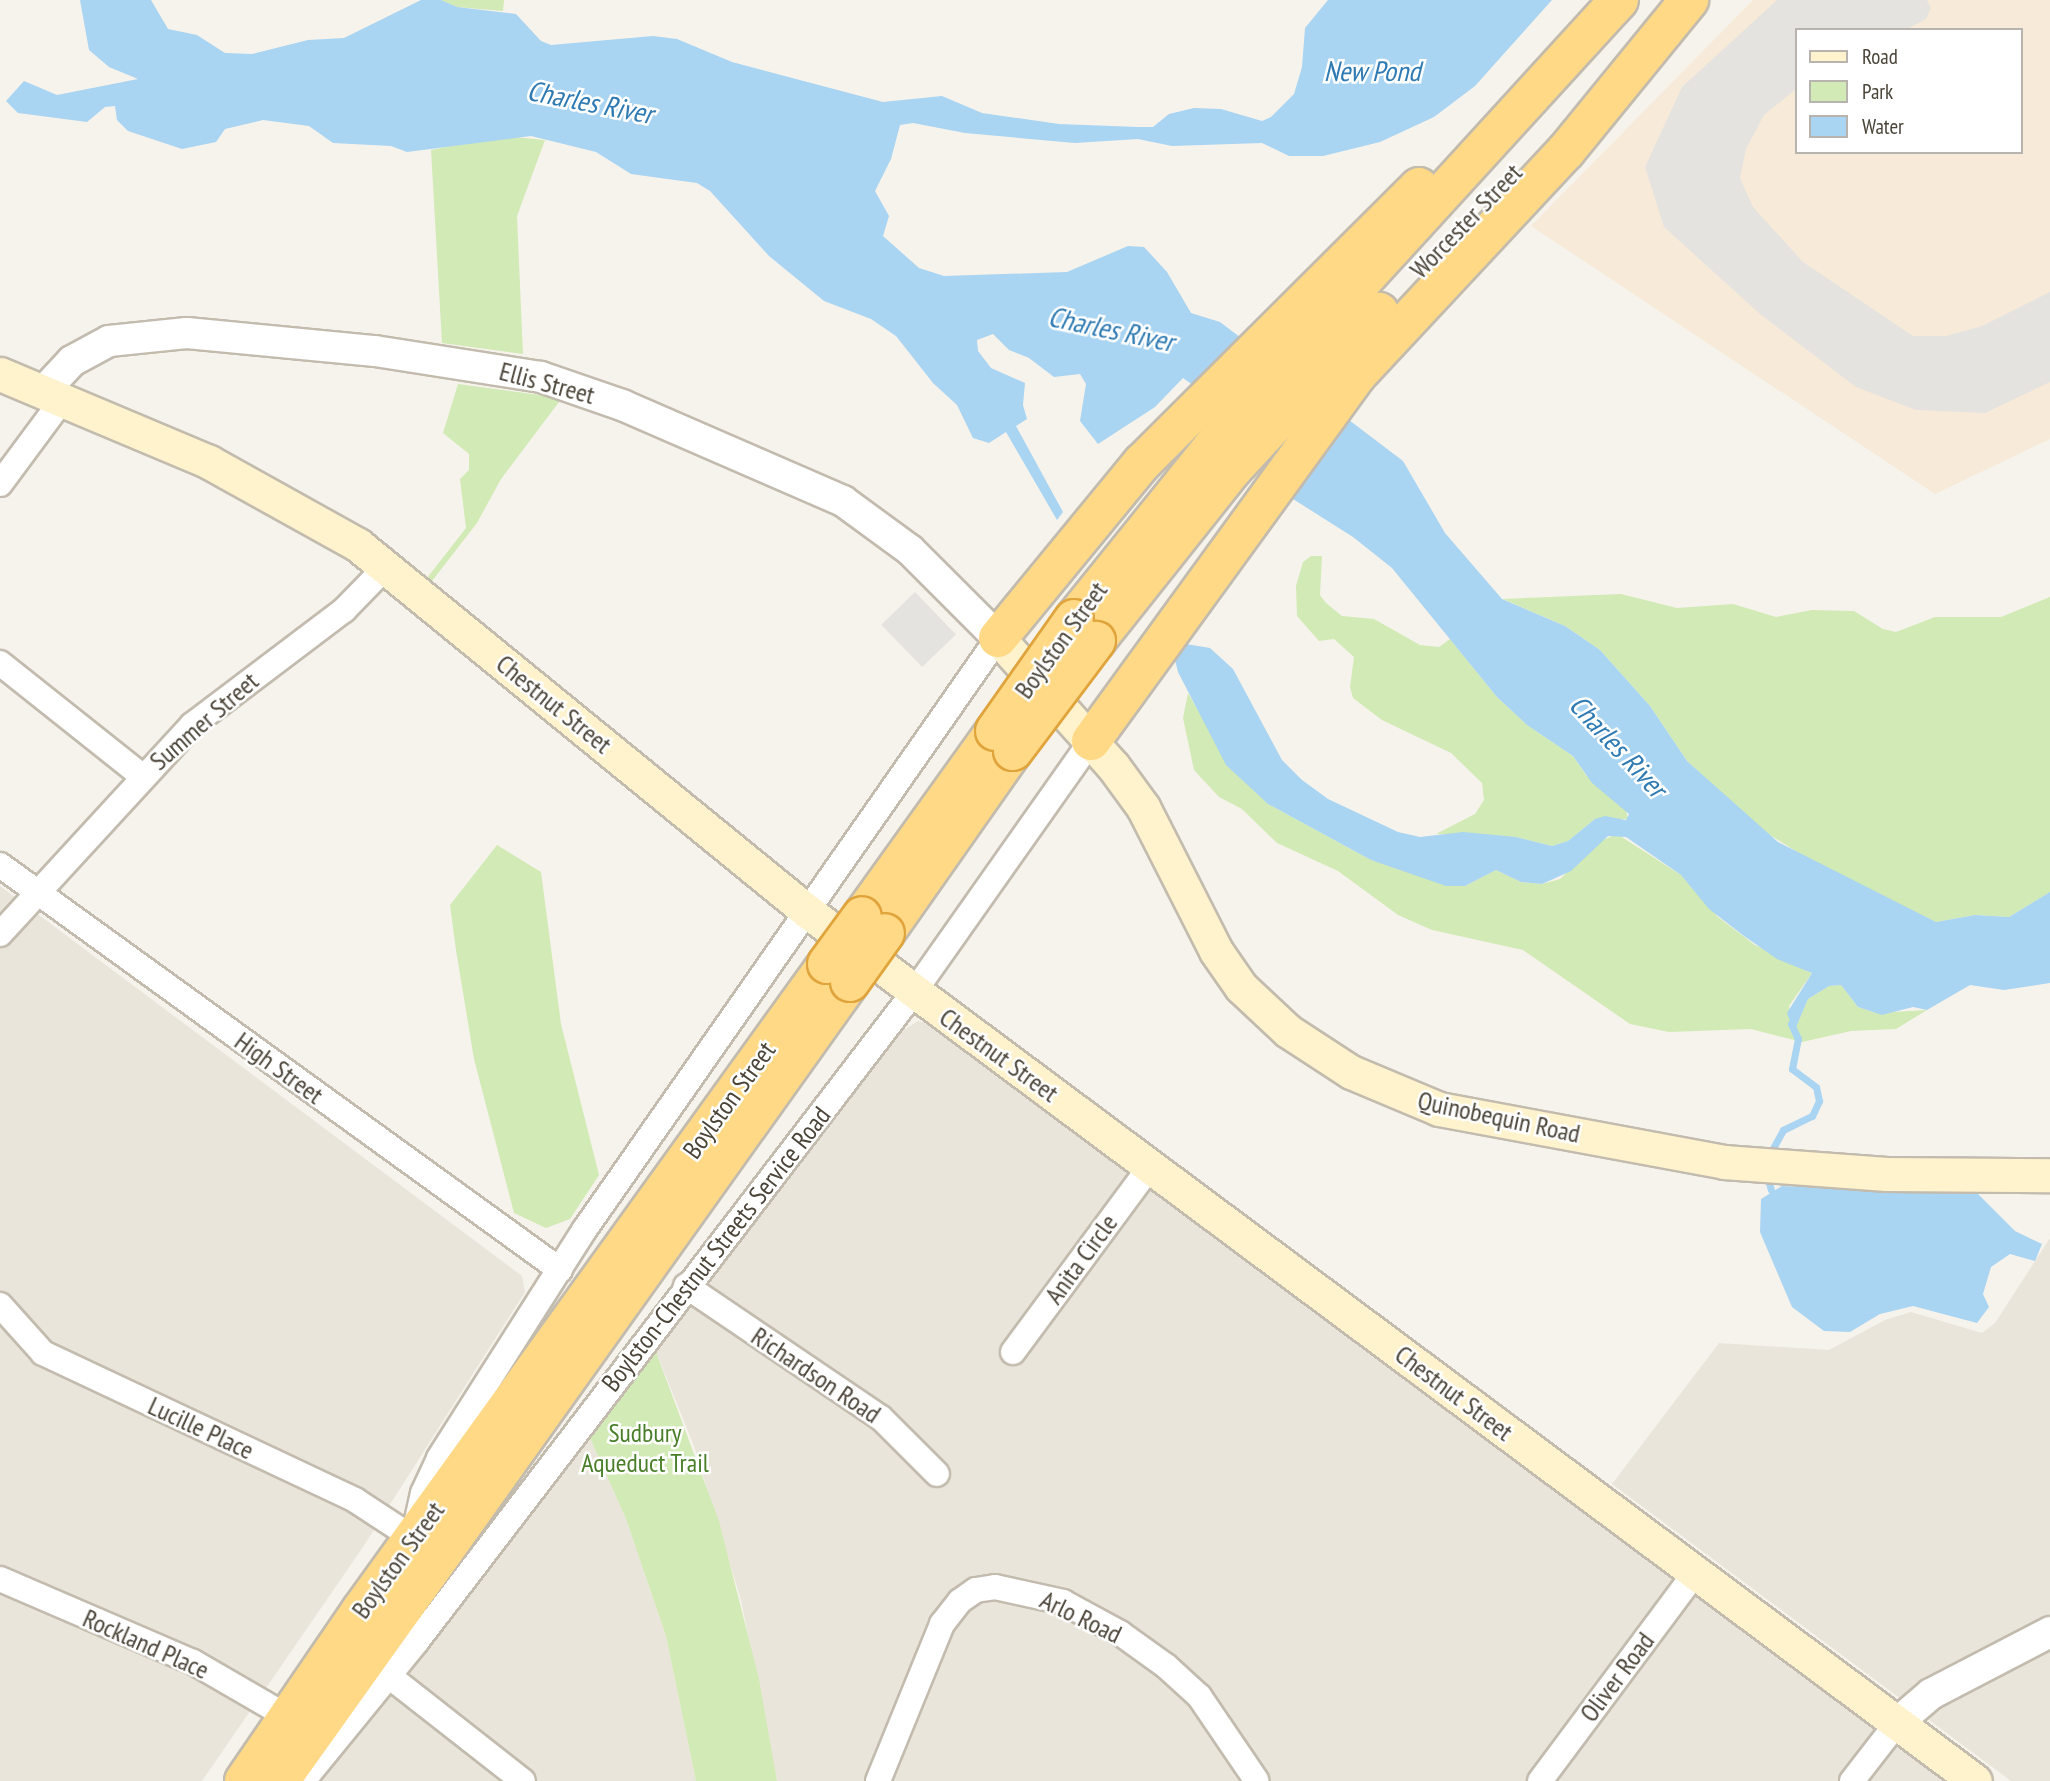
<!DOCTYPE html>
<style>
body{margin:0}
#map{position:relative;width:2050px;height:1781px;overflow:hidden;background:#f6f3ec;font-family:"PT Sans Narrow",sans-serif}
div>[style]{position:absolute}
[style*='--x']{left:calc(var(--x)*1px);top:calc(var(--y)*1px);width:calc(var(--w)*1px);rotate:calc(var(--a)*1deg)}
.residential>*{inset:0;background:#eae5da}
.commercial>*{inset:0;background:#f7ead8}
.green>*{inset:0;background:#d2eab5}
.parking>*{inset:0;background:#e5e3e0;transform-origin:0 0}
.water>*{inset:0;background:#a9d4f2}
.stream>*{height:7px;margin:-3.5px;padding:0 3.5px;transform-origin:3.5px;border-radius:3.5px;background:#a9d4f2}
.roads{filter:drop-shadow(2px 0 #c2bbae) drop-shadow(-2px 0 #c2bbae) drop-shadow(0 2px #c2bbae) drop-shadow(0 -2px #c2bbae)}
.minor>*{height:24px;margin:-12px;padding:0 12px;transform-origin:12px;border-radius:12px;background:#fff}
.tertiary>*{height:30px;margin:-15px;padding:0 15px;transform-origin:15px;border-radius:15px;background:#fff}
.secondary>*{height:33px;margin:-16.5px;padding:0 16.5px;transform-origin:16.5px;border-radius:16.5px;background:#fff3cd}
.trunk>*{height:38px;margin:-19px;padding:0 19px;transform-origin:19px;border-radius:19px;background:#ffd985}
.bridges{filter:drop-shadow(2px 0 #e0a43c) drop-shadow(-2px 0 #e0a43c) drop-shadow(0 2px #e0a43c) drop-shadow(0 -2px #e0a43c)}
.trunk-bridge>*{height:38px;margin:-19px;padding:0 19px;transform-origin:19px;border-radius:19px;background:#ffd985}
span{translate:-50% -50%;white-space:nowrap;text-align:center;line-height:1.15;-webkit-text-stroke:5px #fff;paint-order:stroke}
.street-label{font-size:26px;color:#4b4439}
.park-label{font-size:26px;color:#4a7f2a}
.water-label{font-size:28px;color:#2e7ab2;font-style:italic}
.legend{position:absolute;left:1795px;top:28px;width:228px;height:126px;box-sizing:border-box;background:#fff;border:2px solid #b7b4b0;margin:0;padding:9px 12px;list-style:none;font-size:21px;color:#4b4439}
.legend li{display:flex;align-items:center;gap:14px;height:35px}
.legend b{width:35px;border:2px solid #b7b4b0}
</style>
<div id="map">
<div class="residential">
<div style="clip-path:polygon(0 886px,522px 1276px,525px 1292px,363px 1547px,202px 1781px,0 1781px)"></div>
<div style="clip-path:polygon(918px 1021px,936px 1026px,1949px 1781px,777px 1781px,741px 1600px,694px 1446px,656px 1352px,899px 1033px)"></div>
<div style="clip-path:polygon(2050px 1238px,2050px 1781px,2011px 1781px,1612px 1484px,1719px 1343px,1829px 1350px,1885px 1320px,1911px 1312px,1982px 1333px,1995px 1323px)"></div>
<div style="clip-path:polygon(590px 1438px,626px 1519px,666px 1636px,696px 1781px,314px 1781px)"></div>
</div>
<div class="commercial">
<div style="clip-path:polygon(evenodd,1753px 0,2050px 0,2050px 439px,1935px 494px,1531px 226px,1753px 0,1796px 30px,2020px 30px,2020px 152px,1796px 152px,1796px 30px)"></div>
</div>
<div class="green">
<div style="clip-path:polygon(441px 0,504px 0,503px 11px,457px 7px)"></div>
<div style="clip-path:polygon(503px 136px,545px 140px,517px 216px,523px 354px,442px 343px,431px 150px)"></div>
<div style="clip-path:polygon(458px 384px,562px 398px,501px 479px,477px 523px,432px 581px,427px 578px,466px 528px,460px 479px,469px 470px,469px 454px,443px 433px)"></div>
<div style="clip-path:polygon(1311px 556px,1322px 556px,1320px 595px,1326px 603px,1342px 616px,1374px 619px,1420px 645px,1439px 647px,1450px 639px,1497px 697px,1527px 725px,1573px 756px,1586px 775px,1626px 810px,1628px 819px,1595px 819px,1568px 841px,1552px 846px,1516px 837px,1436px 834px,1475px 814px,1484px 800px,1482px 783px,1451px 753px,1382px 720px,1353px 698px,1350px 687px,1354px 657px,1334px 639px,1319px 641px,1297px 616px,1296px 586px,1303px 562px)"></div>
<div style="clip-path:polygon(1621px 594px,1677px 608px,1733px 604px,1776px 617px,1812px 610px,1854px 611px,1883px 629px,1896px 632px,1935px 617px,2001px 617px,2050px 597px,2050px 892px,2009px 917px,1975px 915px,1936px 922px,1815px 863px,1765px 832px,1687px 761px,1650px 706px,1600px 650px,1565px 626px,1503px 599px)"></div>
<div style="clip-path:polygon(1188px 693px,1217px 743px,1268px 804px,1371px 860px,1465px 886px,1496px 870px,1521px 882px,1542px 884px,1560px 879px,1600px 841px,1617px 834px,1681px 875px,1718px 917px,1755px 945px,1812px 973px,1789px 1006px,1794px 1031px,1808px 999px,1829px 986px,1841px 985px,1858px 1007px,1876px 1013px,1927px 1010px,1896px 1029px,1851px 1031px,1802px 1042px,1751px 1029px,1669px 1032px,1630px 1024px,1523px 950px,1432px 930px,1398px 915px,1338px 871px,1277px 843px,1242px 809px,1219px 797px,1194px 770px,1183px 718px)"></div>
<div style="clip-path:polygon(497px 845px,541px 872px,561px 1024px,599px 1175px,570px 1219px,546px 1228px,514px 1213px,474px 1059px,456px 950px,450px 905px)"></div>
<div style="clip-path:polygon(656px 1352px,719px 1521px,759px 1679px,777px 1781px,696px 1781px,666px 1636px,626px 1519px,590px 1438px)"></div>
</div>
<div class="parking">
<div style="clip-path:polygon(1777px 0,1927px 0,1931px 8px,1926px 19px,1905px 30px,1796px 30px,1796px 89px,1764px 115px,1746px 149px,1740px 178px,1753px 207px,1803px 262px,1913px 336px,1946px 336px,1982px 326px,2050px 292px,2050px 382px,1985px 413px,1916px 410px,1856px 387px,1760px 314px,1664px 227px,1645px 167px,1682px 87px)"></div>
<div style="left:915px;top:592px;width:59px;height:47px;rotate:46deg"></div>
</div>
<div class="water">
<div style="clip-path:polygon(80px 0,151px 0,168px 29px,197px 35px,225px 53px,252px 54px,308px 40px,344px 38px,421px 0,441px 0,457px 7px,516px 14px,541px 41px,551px 45px,653px 36px,677px 39px,732px 62px,883px 102px,942px 96px,982px 113px,1059px 124px,1137px 127px,1153px 127px,1169px 114px,1194px 108px,1221px 109px,1262px 121px,1271px 117px,1294px 94px,1302px 67px,1305px 28px,1328px 0,1552px 0,1475px 86px,1434px 117px,1380px 142px,1323px 156px,1289px 156px,1262px 143px,1172px 146px,1138px 139px,1075px 143px,965px 133px,913px 123px,900px 125px,891px 159px,875px 191px,889px 216px,883px 236px,919px 268px,944px 276px,1067px 272px,1128px 246px,1144px 247px,1167px 272px,1191px 313px,1220px 322px,1403px 461px,1445px 533px,1502px 599px,1565px 626px,1600px 650px,1650px 706px,1687px 761px,1778px 842px,1936px 922px,1975px 915px,2009px 917px,2050px 892px,2050px 983px,2004px 990px,1970px 985px,1927px 1010px,1913px 1007px,1882px 1015px,1858px 1007px,1841px 985px,1829px 986px,1808px 999px,1794px 1032px,1787px 1013px,1812px 973px,1777px 959px,1744px 936px,1709px 909px,1681px 875px,1626px 837px,1608px 836px,1571px 871px,1542px 884px,1521px 882px,1496px 870px,1465px 886px,1446px 886px,1371px 860px,1268px 804px,1226px 765px,1178px 672px,1175px 660px,1186px 644px,1210px 648px,1233px 669px,1282px 760px,1302px 780px,1328px 799px,1398px 832px,1420px 837px,1463px 832px,1516px 837px,1552px 846px,1568px 841px,1595px 819px,1605px 816px,1626px 820px,1629px 814px,1592px 783px,1573px 756px,1527px 725px,1497px 697px,1392px 568px,1353px 537px,1293px 499px,1313px 471px,1183px 378px,1155px 407px,1098px 444px,1080px 421px,1086px 384px,1080px 374px,1054px 377px,1029px 358px,1009px 350px,993px 334px,977px 340px,978px 351px,991px 368px,1025px 383px,1023px 405px,1027px 419px,1016px 426px,1063px 512px,1057px 520px,1006px 432px,989px 443px,973px 438px,957px 405px,933px 383px,896px 336px,871px 319px,824px 301px,769px 256px,710px 191px,697px 183px,631px 174px,596px 152px,531px 136px,407px 152px,391px 146px,333px 143px,309px 126px,263px 120px,225px 129px,216px 142px,182px 149px,128px 131px,117px 120px,115px 106px,105px 107px,87px 122px,18px 113px,6px 101px,24px 81px,57px 95px,138px 79px,109px 67px,89px 50px)"></div>
<div style="clip-path:polygon(1782px 1186px,1978px 1194px,2015px 1231px,2042px 1244px,2035px 1261px,2010px 1254px,1991px 1267px,1983px 1294px,1989px 1307px,1977px 1323px,1913px 1306px,1880px 1314px,1850px 1332px,1824px 1331px,1792px 1307px,1760px 1232px,1761px 1199px)"></div>
</div>
<div class="stream">
<div style="--x:1772;--y:1150;--w:23;--a:-61"></div>
<div style="--x:1783;--y:1130;--w:32;--a:-26"></div>
<div style="--x:1812;--y:1116;--w:17;--a:-65"></div>
<div style="--x:1819;--y:1101;--w:14;--a:-102"></div>
<div style="--x:1816;--y:1087;--w:30;--a:-143"></div>
<div style="--x:1792;--y:1069;--w:31;--a:-79"></div>
<div style="--x:1798;--y:1039;--w:17;--a:-115"></div>
<div style="--x:1769;--y:1183;--w:7;--a:74"></div>
</div>
<div class="roads">
<div class="minor">
<div style="--x:0;--y:484;--w:106;--a:-53.5"></div>
<div style="--x:0;--y:663;--w:181;--a:38.5"></div>
<div style="--x:0;--y:865;--w:691;--a:35.87"></div>
<div style="--x:0;--y:934;--w:284;--a:-47.4"></div>
<div style="--x:192;--y:725;--w:191;--a:-37.1"></div>
<div style="--x:344;--y:610;--w:60;--a:-45.7"></div>
<div style="--x:686;--y:1286;--w:235;--a:34.1"></div>
<div style="--x:881;--y:1418;--w:79;--a:45"></div>
<div style="--x:0;--y:1305;--w:64;--a:48.1"></div>
<div style="--x:43;--y:1353;--w:345;--a:25.2"></div>
<div style="--x:355;--y:1500;--w:69;--a:33.2"></div>
<div style="--x:413;--y:1538;--w:46;--a:-77.5"></div>
<div style="--x:423;--y:1493;--w:38;--a:-65"></div>
<div style="--x:439;--y:1458;--w:272;--a:-57.5"></div>
<div style="--x:585;--y:1229;--w:721;--a:-55.05"></div>
<div style="--x:1013;--y:1352;--w:230;--a:-53.5"></div>
<div style="--x:0;--y:1579;--w:210;--a:23.3"></div>
<div style="--x:193;--y:1662;--w:110;--a:30.1"></div>
<div style="--x:389;--y:1676;--w:170;--a:38.1"></div>
<div style="--x:303;--y:1781;--w:181;--a:-50.8"></div>
<div style="--x:417;--y:1641;--w:817;--a:-52.56"></div>
<div style="--x:914;--y:992;--w:307;--a:-54.8"></div>
<div style="--x:878;--y:1781;--w:170;--a:-67.8"></div>
<div style="--x:942;--y:1624;--w:29;--a:-52"></div>
<div style="--x:960;--y:1601;--w:19;--a:-35"></div>
<div style="--x:976;--y:1590;--w:19;--a:-9"></div>
<div style="--x:995;--y:1587;--w:70;--a:12.4"></div>
<div style="--x:1063;--y:1602;--w:65;--a:28.5"></div>
<div style="--x:1120;--y:1633;--w:57;--a:35.7"></div>
<div style="--x:1166;--y:1666;--w:45;--a:42.3"></div>
<div style="--x:1199;--y:1696;--w:102;--a:55.8"></div>
<div style="--x:1540;--y:1781;--w:259;--a:-53.3"></div>
<div style="--x:1852;--y:1781;--w:73;--a:-52.2"></div>
</div>
<div class="tertiary">
<div style="--x:44;--y:391;--w:41;--a:-47"></div>
<div style="--x:72;--y:361;--w:42;--a:-28.4"></div>
<div style="--x:109;--y:341;--w:78;--a:-5.9"></div>
<div style="--x:187;--y:333;--w:189;--a:5.5"></div>
<div style="--x:375;--y:351;--w:168;--a:8.9"></div>
<div style="--x:541;--y:377;--w:86;--a:19.1"></div>
<div style="--x:622;--y:405;--w:241;--a:23.5"></div>
<div style="--x:843;--y:501;--w:83;--a:36.2"></div>
<div style="--x:910;--y:550;--w:124;--a:45"></div>
<div style="--x:1897;--y:1723;--w:45;--a:-40.5"></div>
<div style="--x:1931;--y:1694;--w:134;--a:-27.5"></div>
</div>
<div class="secondary">
<div style="--x:0;--y:374;--w:227;--a:22.8"></div>
<div style="--x:209;--y:462;--w:171;--a:29.1"></div>
<div style="--x:358;--y:545;--w:579;--a:39.19"></div>
<div style="--x:807;--y:911;--w:1456;--a:36.68"></div>
<div style="--x:998;--y:638;--w:172;--a:48.1"></div>
<div style="--x:1113;--y:766;--w:51;--a:53.8"></div>
<div style="--x:1143;--y:807;--w:161;--a:63.1"></div>
<div style="--x:1216;--y:951;--w:44;--a:55.2"></div>
<div style="--x:1241;--y:987;--w:64;--a:43.1"></div>
<div style="--x:1288;--y:1031;--w:75;--a:33.1"></div>
<div style="--x:1351;--y:1072;--w:95;--a:22.8"></div>
<div style="--x:1439;--y:1109;--w:290;--a:10.5"></div>
<div style="--x:1724;--y:1162;--w:163;--a:4.2"></div>
<div style="--x:1887;--y:1174;--w:163;--a:0.4"></div>
</div>
<div class="trunk">
<div style="--x:1074;--y:619;--w:244;--a:-51.2"></div>
<div style="--x:1227;--y:429;--w:581;--a:-47.58"></div>
<div style="--x:998;--y:638;--w:227;--a:-50.6"></div>
<div style="--x:1142;--y:463;--w:391;--a:-44.9"></div>
<div style="--x:1096;--y:641;--w:218;--a:-51.5"></div>
<div style="--x:1232;--y:470;--w:216;--a:-47.1"></div>
<div style="--x:1091;--y:741;--w:452;--a:-54"></div>
<div style="--x:1357;--y:375;--w:306;--a:-47"></div>
<div style="--x:1566;--y:151;--w:195;--a:-50.8"></div>
<div style="--x:862;--y:916;--w:228;--a:-54.3"></div>
<div style="--x:885;--y:933;--w:223;--a:-54.9"></div>
<div style="--x:244;--y:1781;--w:207;--a:-55.6"></div>
<div style="--x:361;--y:1610;--w:797;--a:-54.19"></div>
<div style="--x:280;--y:1781;--w:981;--a:-54.5"></div>
</div>
</div>
<div class="bridges">
<div class="trunk-bridge">
<div style="--x:995;--y:731;--w:137;--a:-54.8"></div>
<div style="--x:1013;--y:751;--w:138;--a:-53"></div>
<div style="--x:827;--y:964;--w:59;--a:-53.9"></div>
<div style="--x:850;--y:982;--w:60;--a:-54.5"></div>
</div>
</div>
<div class="street-label">
<span style="left:1466px;top:221px;rotate:-46deg">Worcester Street</span>
<span style="left:547px;top:383px;rotate:15deg">Ellis Street</span>
<span style="left:1061px;top:640px;rotate:-54deg">Boylston Street</span>
<span style="left:554px;top:704px;rotate:39deg">Chestnut Street</span>
<span style="left:204px;top:721px;rotate:-41deg">Summer Street</span>
<span style="left:999px;top:1055px;rotate:36deg">Chestnut Street</span>
<span style="left:279px;top:1068px;rotate:36deg">High Street</span>
<span style="left:729px;top:1100px;rotate:-54deg">Boylston Street</span>
<span style="left:1499px;top:1117px;rotate:12deg">Quinobequin Road</span>
<span style="left:716px;top:1249px;rotate:-52deg">Boylston-Chestnut Streets Service Road</span>
<span style="left:1081px;top:1259px;rotate:-54deg">Anita Circle</span>
<span style="left:816px;top:1375px;rotate:34deg">Richardson Road</span>
<span style="left:1454px;top:1393px;rotate:37deg">Chestnut Street</span>
<span style="left:201px;top:1428px;rotate:25deg">Lucille Place</span>
<span style="left:398px;top:1560px;rotate:-54deg">Boylston Street</span>
<span style="left:1081px;top:1617px;rotate:26deg">Arlo Road</span>
<span style="left:146px;top:1644px;rotate:24deg">Rockland Place</span>
<span style="left:1617px;top:1677px;rotate:-53deg">Oliver Road</span>
</div>
<div class="park-label">
<span style="left:645px;top:1448px">Sudbury<br>Aqueduct Trail</span>
</div>
<div class="water-label">
<span style="left:1372px;top:71px">New Pond</span>
<span style="left:590px;top:102px;rotate:11deg">Charles River</span>
<span style="left:1111px;top:329px;rotate:12deg">Charles River</span>
<span style="left:1618px;top:746px;rotate:47deg">Charles River</span>
</div>
<ul class="legend">
<li><b style="height:9px;background:#fff3cd"></b>Road</li>
<li><b style="height:19px;background:#d2eab5"></b>Park</li>
<li><b style="height:19px;background:#a9d4f2"></b>Water</li>
</ul>
</div>
